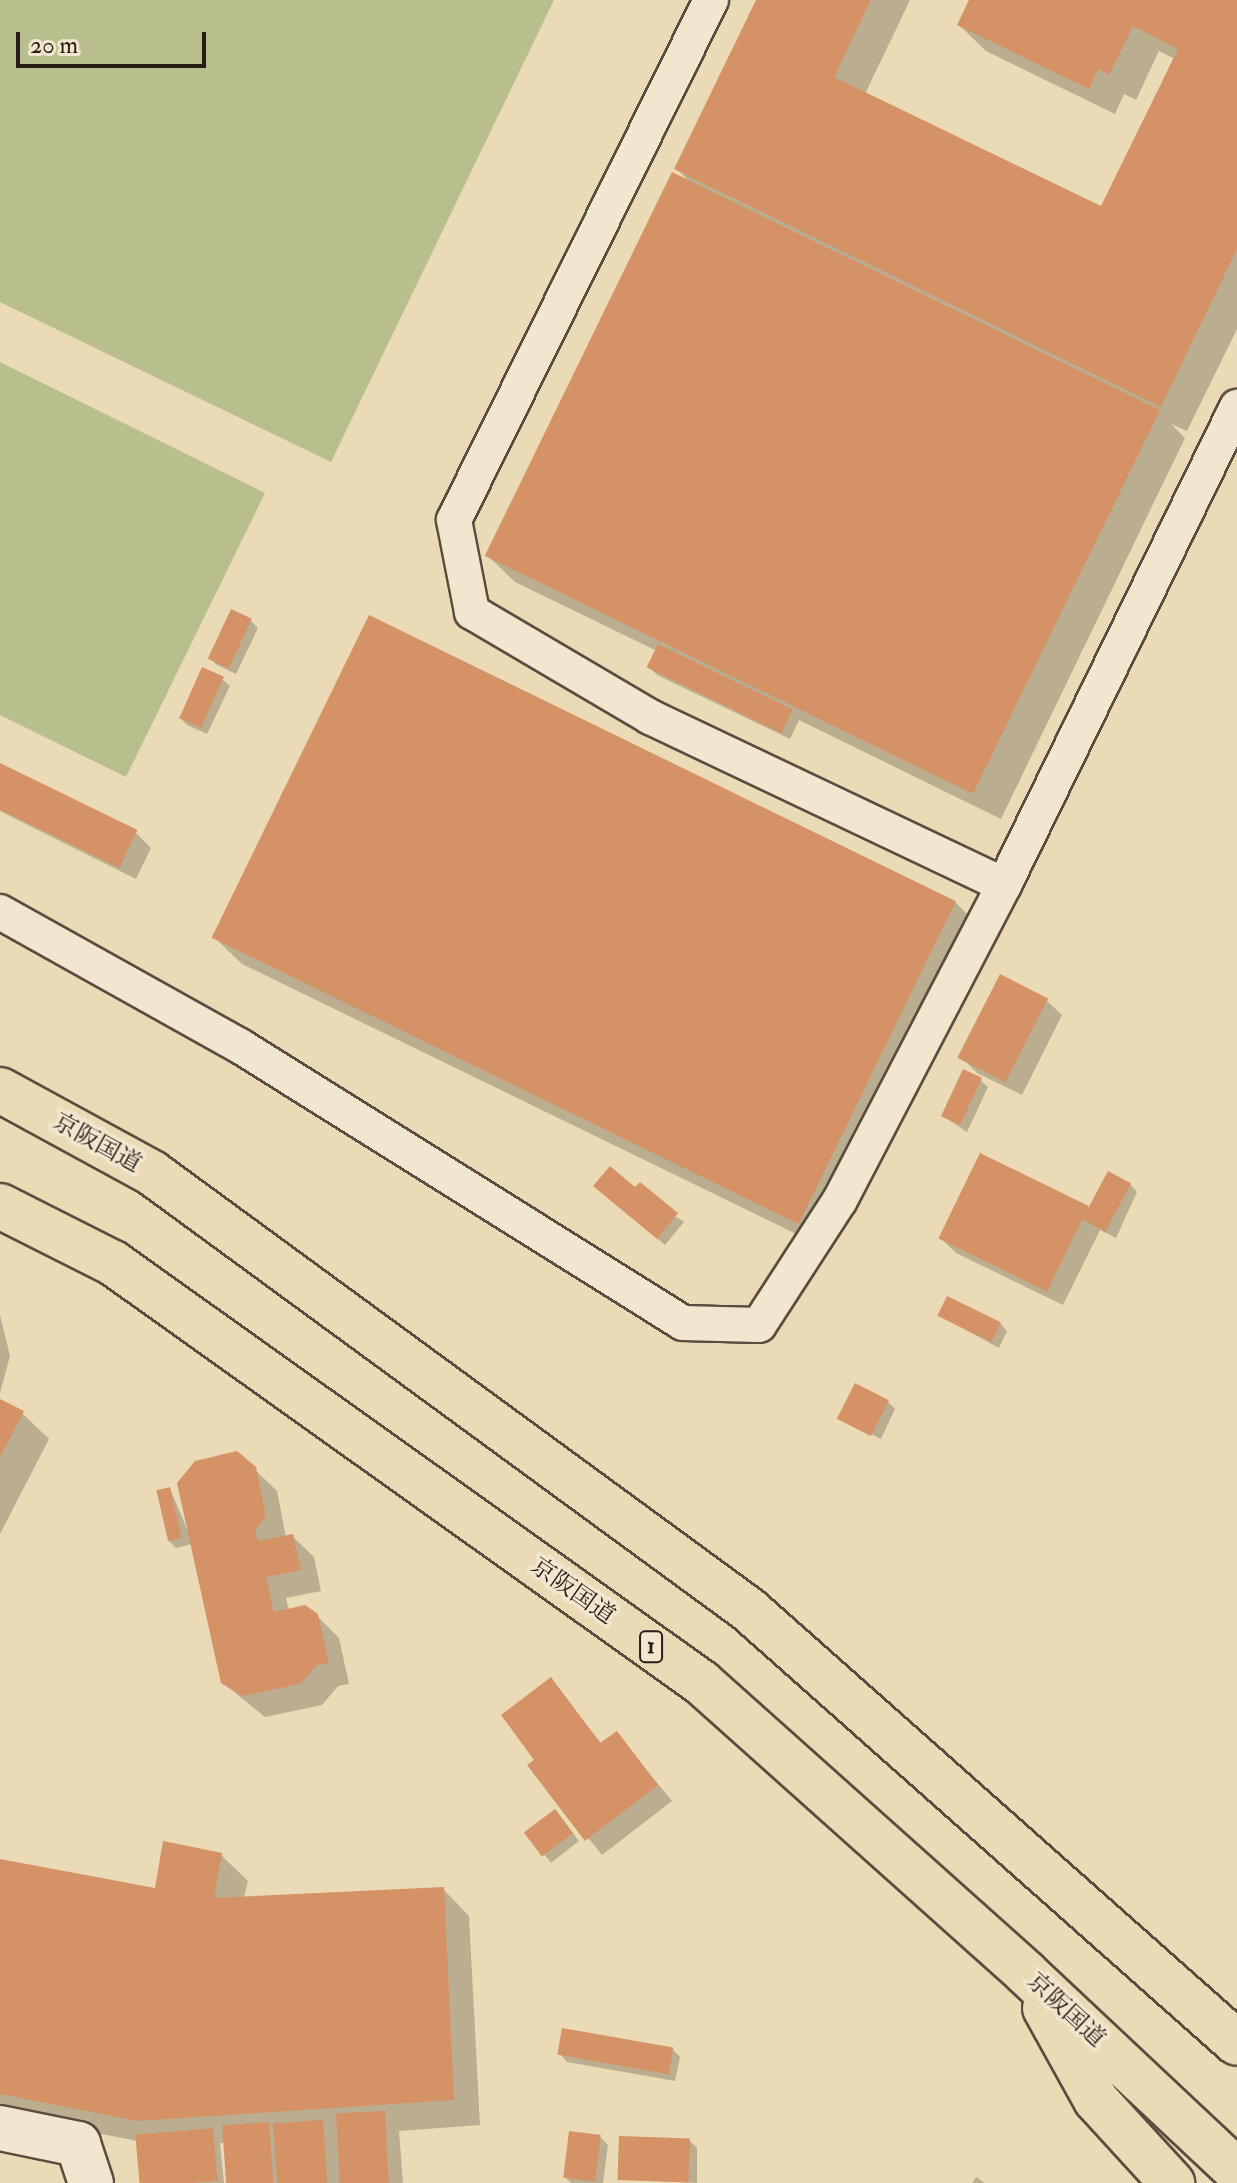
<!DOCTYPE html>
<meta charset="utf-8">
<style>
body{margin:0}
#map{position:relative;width:1237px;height:2183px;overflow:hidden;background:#eadab5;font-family:"IM FELL Double Pica","Noto Serif JP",serif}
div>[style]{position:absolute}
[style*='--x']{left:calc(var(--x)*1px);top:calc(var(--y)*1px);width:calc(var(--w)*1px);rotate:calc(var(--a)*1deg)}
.green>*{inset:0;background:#b8bf8c}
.shadow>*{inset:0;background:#0003}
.building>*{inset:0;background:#d59266;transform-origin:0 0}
.roads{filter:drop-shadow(2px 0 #5a4c3f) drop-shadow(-2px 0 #5a4c3f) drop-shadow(0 2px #5a4c3f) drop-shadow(0 -2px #5a4c3f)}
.service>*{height:34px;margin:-17px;padding:0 17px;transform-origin:17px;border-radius:17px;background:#f1e7cf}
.minor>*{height:44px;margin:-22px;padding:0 22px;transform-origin:22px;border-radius:22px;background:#f1e7cf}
.trunk>*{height:44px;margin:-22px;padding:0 22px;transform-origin:22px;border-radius:22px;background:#eadab5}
span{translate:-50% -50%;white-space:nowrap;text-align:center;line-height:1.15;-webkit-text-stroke:7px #f1e7cf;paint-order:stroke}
.shield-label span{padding:2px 6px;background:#f1e7cf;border:2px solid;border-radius:6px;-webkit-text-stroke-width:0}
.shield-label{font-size:22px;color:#2a1d18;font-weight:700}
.street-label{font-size:24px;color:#2a1d18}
.scale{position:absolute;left:16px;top:32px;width:190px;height:36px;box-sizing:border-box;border:4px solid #2a1d18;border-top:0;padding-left:10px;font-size:24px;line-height:28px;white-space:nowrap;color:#2a1d18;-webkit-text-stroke:6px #f1e7cf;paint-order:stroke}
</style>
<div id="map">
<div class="green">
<div style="clip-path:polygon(0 0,554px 0,331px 462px,0 302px)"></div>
<div style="clip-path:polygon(0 362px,265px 493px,126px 777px,0 715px)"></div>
</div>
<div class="shadow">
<div style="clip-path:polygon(759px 0,910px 0,865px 94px,1102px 209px,1175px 59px,1159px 51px,1136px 100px,1124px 94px,1115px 114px,986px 51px,959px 25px,971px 0,1237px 0,1237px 329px,1187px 431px,1171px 424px,1185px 438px,1001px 819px,799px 720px,790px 739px,657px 675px,649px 667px,657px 651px,515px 582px,488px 556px,692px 184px,677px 169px)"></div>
<div style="clip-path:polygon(251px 621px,258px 628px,236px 674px,217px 665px,209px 658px)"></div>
<div style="clip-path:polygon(222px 679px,230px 686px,207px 734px,187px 725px,180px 718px)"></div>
<div style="clip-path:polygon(0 765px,136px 833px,151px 848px,136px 879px,0 811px)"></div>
<div style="clip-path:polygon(955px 902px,981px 928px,825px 1248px,242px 964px,215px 938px)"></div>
<div style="clip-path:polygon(1046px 1000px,1062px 1015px,1022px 1095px,977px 1073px,962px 1058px)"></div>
<div style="clip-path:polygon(980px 1080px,988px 1087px,967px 1132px,943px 1116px)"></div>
<div style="clip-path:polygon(981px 1155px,1092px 1211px,1130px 1184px,1137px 1192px,1116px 1238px,1100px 1230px,1063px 1305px,956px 1253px,941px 1238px)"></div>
<div style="clip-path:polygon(635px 1190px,684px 1222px,665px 1245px,603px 1193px)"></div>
<div style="clip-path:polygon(0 1315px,10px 1356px,0 1393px)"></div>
<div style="clip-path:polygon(940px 1316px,1000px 1323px,1007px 1331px,999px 1348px)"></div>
<div style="clip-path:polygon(0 1401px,22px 1413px,49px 1439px,0 1534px)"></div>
<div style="clip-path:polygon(888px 1402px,895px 1409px,881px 1439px,840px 1419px)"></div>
<div style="clip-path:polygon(254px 1469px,277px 1491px,286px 1537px,292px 1536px,314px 1557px,321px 1591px,286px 1598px,289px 1611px,317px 1616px,339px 1638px,349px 1684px,338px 1686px,322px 1705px,265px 1717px,222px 1682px,192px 1544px,176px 1548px,168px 1540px,170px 1489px,191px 1538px)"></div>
<div style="clip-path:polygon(550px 1680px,602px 1744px,616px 1733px,672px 1801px,602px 1855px,530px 1766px,537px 1760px)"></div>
<div style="clip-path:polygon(562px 1819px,579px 1841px,551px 1863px,527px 1832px)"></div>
<div style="clip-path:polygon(evenodd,221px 1855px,248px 1881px,244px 1898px,443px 1889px,469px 1916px,480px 2125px,399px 2131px,403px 2183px,141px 2183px,137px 2141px,0 2114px,0 1861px,156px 1891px,221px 1855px,220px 2143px,225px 2143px,228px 2183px,224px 2183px,220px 2143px)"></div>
<div style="clip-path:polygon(672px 2049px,680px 2057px,675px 2081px,567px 2062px,560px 2054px)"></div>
<div style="clip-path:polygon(600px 2137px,608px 2145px,603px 2183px,571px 2183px,565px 2177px)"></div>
<div style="clip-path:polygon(689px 2140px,697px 2148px,697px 2183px,620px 2179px)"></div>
<div style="clip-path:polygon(976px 2177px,985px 2183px,972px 2183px)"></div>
</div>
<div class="building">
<div style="clip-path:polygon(756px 0,871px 0,834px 77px,1101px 206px,1178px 49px,1133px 26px,1109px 75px,1098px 69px,1089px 89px,957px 25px,969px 0,1237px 0,1237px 249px,1161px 407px,674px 169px)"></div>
<div style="left:672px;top:172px;width:543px;height:427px;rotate:26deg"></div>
<div style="left:231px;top:609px;width:23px;height:55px;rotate:25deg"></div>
<div style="left:369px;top:615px;width:653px;height:359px;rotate:26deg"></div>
<div style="left:658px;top:644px;width:150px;height:26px;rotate:26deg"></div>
<div style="left:202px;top:667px;width:24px;height:56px;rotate:24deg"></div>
<div style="left:0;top:763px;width:153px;height:42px;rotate:26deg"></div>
<div style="left:1000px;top:974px;width:54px;height:94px;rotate:27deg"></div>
<div style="left:963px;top:1069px;width:21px;height:52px;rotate:25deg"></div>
<div style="left:980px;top:1153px;width:121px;height:95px;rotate:26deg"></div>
<div style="clip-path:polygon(610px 1166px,635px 1187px,640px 1182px,678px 1213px,657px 1239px,593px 1186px)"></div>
<div style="left:1108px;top:1171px;width:26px;height:55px;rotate:28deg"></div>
<div style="left:947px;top:1296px;width:60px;height:22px;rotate:26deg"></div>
<div style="left:855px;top:1383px;width:38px;height:40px;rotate:27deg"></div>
<div style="clip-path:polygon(0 1399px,24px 1411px,0 1457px)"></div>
<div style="clip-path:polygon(237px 1451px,256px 1467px,266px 1516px,255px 1530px,258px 1541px,293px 1534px,301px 1570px,266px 1577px,274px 1612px,305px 1605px,318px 1614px,329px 1663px,317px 1665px,300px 1684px,242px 1696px,221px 1683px,177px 1483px,195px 1461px)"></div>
<div style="left:170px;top:1487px;width:52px;height:14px;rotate:77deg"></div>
<div style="clip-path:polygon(551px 1677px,600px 1743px,617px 1731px,658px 1785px,585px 1841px,527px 1765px,534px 1760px,501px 1715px)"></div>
<div style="left:555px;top:1809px;width:30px;height:39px;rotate:53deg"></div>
<div style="clip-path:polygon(163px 1841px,222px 1853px,214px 1898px,444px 1887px,454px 2100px,137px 2121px,0 2094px,0 1859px,155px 1888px)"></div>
<div style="left:562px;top:2028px;width:113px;height:27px;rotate:10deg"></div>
<div style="left:385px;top:2111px;width:72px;height:49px;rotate:87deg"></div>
<div style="left:323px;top:2120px;width:63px;height:50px;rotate:86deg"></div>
<div style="left:269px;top:2122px;width:61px;height:47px;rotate:86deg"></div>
<div style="left:213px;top:2128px;width:53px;height:78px;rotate:85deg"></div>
<div style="left:569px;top:2131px;width:32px;height:47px;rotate:7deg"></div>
<div style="left:619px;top:2136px;width:71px;height:44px;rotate:2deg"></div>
</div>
<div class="roads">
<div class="service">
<div style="--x:711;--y:0;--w:580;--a:116.3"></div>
<div style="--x:454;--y:520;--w:94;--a:78.9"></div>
<div style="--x:472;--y:612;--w:207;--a:30.5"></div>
<div style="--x:650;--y:717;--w:392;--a:25.4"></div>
<div style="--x:0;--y:912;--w:275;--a:29.2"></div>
<div style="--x:240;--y:1046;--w:522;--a:32.02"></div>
<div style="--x:683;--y:1323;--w:76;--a:1.5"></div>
<div style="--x:759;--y:1325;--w:149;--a:-57.1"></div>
<div style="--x:840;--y:1200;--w:355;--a:-62.5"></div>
<div style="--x:1004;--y:885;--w:532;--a:-64.01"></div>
</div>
<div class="minor">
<div style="--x:0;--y:2128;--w:80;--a:11.6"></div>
<div style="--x:78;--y:2144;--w:41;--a:71.6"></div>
</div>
<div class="trunk">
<div style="--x:0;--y:1090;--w:173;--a:28.6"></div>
<div style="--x:152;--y:1173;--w:740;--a:36.2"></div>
<div style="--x:749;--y:1610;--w:652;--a:41.58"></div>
<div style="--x:0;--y:1206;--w:127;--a:26.8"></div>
<div style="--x:113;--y:1263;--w:723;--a:35.49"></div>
<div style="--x:702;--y:1683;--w:435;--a:41.8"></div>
<div style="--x:1026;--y:1973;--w:289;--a:43.2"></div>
<div style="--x:1045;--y:2008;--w:105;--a:61"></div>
<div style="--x:1096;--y:2100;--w:113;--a:47.5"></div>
</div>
</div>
<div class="shield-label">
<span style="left:651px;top:1647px">1</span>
</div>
<div class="street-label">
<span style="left:97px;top:1143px;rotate:29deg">京阪国道</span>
<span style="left:573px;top:1591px;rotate:35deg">京阪国道</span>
<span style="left:1066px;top:2010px;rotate:43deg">京阪国道</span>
</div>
<div class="scale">20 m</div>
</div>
